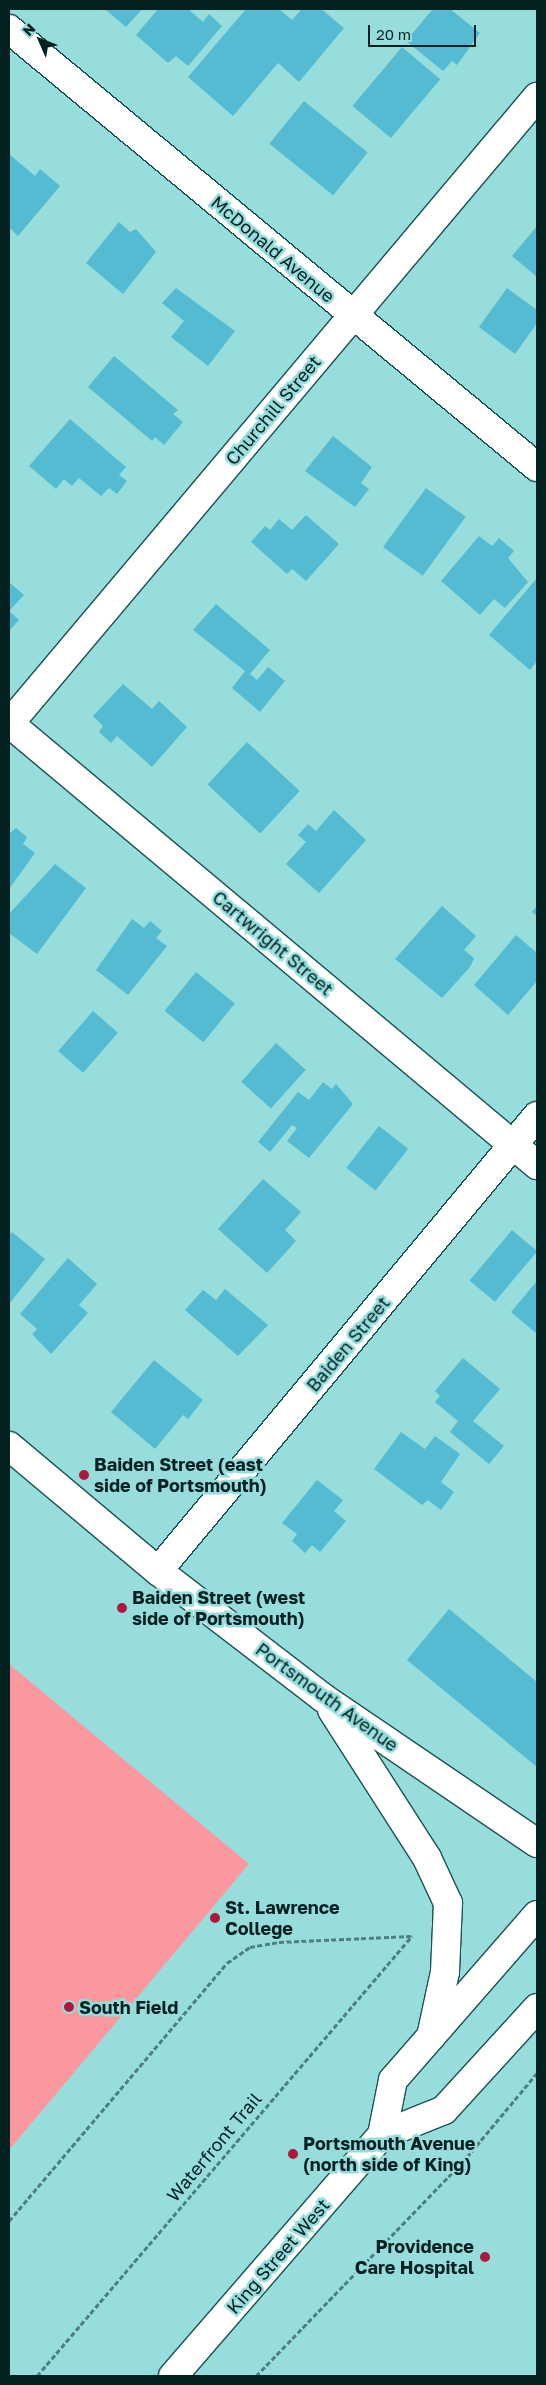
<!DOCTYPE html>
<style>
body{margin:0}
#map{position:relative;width:546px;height:2385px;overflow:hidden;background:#96dddc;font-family:"Golos Text",sans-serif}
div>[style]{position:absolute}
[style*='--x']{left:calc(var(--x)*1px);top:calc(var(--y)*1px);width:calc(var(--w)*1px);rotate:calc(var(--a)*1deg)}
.green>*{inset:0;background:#fa979f}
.building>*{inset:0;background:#54bbd3;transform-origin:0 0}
.path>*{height:3px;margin-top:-1.5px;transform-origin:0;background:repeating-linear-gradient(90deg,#4c7f7e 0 5px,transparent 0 7.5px)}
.roads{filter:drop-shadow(1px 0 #1c5252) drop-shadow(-1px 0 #1c5252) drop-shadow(0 1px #1c5252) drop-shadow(0 -1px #1c5252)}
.minor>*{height:28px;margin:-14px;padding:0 14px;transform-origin:14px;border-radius:14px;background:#fff}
.secondary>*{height:28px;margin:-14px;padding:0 14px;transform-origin:14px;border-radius:14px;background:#fff}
.dots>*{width:14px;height:14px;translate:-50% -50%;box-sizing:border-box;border:2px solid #96dddc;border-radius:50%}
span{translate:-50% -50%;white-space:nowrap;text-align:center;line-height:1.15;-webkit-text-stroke:5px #96dddc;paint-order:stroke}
.street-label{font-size:18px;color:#032121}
.poi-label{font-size:18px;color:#032121;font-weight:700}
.left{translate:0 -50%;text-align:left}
.right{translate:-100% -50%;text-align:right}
.frame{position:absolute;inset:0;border:10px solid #032121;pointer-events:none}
.north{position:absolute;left:15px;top:15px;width:50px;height:50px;-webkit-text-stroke:4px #96dddc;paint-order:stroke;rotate:314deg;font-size:14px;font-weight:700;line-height:20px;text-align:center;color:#032121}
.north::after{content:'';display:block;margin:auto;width:18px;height:22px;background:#032121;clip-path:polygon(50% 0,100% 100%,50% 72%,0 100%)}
.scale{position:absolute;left:368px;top:25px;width:108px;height:22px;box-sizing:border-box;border:2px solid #032121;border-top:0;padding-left:6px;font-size:15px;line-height:18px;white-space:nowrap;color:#032121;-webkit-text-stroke:4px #96dddc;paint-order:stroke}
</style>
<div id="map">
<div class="green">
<div style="clip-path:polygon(9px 1664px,249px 1864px,9px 2150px)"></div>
</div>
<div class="building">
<div style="clip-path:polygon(105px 9px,142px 9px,126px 27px)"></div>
<div style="clip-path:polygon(158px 9px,188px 9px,203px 22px,209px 14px,222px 26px,188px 66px,176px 56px,168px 63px,136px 35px)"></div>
<div style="clip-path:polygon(246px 9px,279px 9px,292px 20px,302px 9px,321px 9px,344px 28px,299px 82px,278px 63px,233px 116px,188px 77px)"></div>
<div style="clip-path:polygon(433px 9px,450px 9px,480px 33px,457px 65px,452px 61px,443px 71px,406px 41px)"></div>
<div style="left:402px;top:47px;width:50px;height:77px;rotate:40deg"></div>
<div style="left:304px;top:101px;width:82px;height:55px;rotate:39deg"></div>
<div style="clip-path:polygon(9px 154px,35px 176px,40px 169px,60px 186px,18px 236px,9px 227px)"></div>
<div style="clip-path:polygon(119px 222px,130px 232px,136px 229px,156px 252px,123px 294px,86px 263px)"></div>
<div style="clip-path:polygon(537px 226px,537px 277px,512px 256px)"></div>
<div style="clip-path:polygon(176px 288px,235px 331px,208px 366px,171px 337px,184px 321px,162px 303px)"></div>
<div style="clip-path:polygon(507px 288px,537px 310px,537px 323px,515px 354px,479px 327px)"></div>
<div style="clip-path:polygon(114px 356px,178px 410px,173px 414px,183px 422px,164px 445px,155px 437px,152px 441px,88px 387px)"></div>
<div style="clip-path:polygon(70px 419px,126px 467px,119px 475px,127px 481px,117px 494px,109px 488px,101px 496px,79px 478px,72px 486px,64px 479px,56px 489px,29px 466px)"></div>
<div style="clip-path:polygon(333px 436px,372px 467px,361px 483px,369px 489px,355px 507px,305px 471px)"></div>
<div style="left:426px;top:488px;width:49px;height:73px;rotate:36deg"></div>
<div style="clip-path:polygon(306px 515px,339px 544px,306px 581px,292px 569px,287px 574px,251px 542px,265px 526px,270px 530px,279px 519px,292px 530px)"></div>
<div style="clip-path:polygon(479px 536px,492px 546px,499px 538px,514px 551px,508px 558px,528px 582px,505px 608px,494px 599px,480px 615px,441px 581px)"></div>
<div style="clip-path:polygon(537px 578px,537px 661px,530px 670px,489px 635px)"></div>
<div style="clip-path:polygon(9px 582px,24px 595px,9px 611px,19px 620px,9px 631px)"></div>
<div style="clip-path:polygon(216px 604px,270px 650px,250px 674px,257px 680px,268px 667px,285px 681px,260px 712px,232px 688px,245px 671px,193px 630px)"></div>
<div style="clip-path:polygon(123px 684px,152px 709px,159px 701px,187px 727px,152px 767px,117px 736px,111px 743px,99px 732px,103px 726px,93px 716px)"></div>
<div style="left:247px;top:742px;width:72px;height:58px;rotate:43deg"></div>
<div style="clip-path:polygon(334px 810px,366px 840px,319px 893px,286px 864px,306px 842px,298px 835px,308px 824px,316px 831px)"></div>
<div style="clip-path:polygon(16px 828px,27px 837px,23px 844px,35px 853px,9px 889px,9px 834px)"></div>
<div style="clip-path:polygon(55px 864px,86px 888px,37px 954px,9px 933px,9px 914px)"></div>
<div style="clip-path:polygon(442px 906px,476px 936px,464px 950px,474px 958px,470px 967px,442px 998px,395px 959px)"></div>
<div style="clip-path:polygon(537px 906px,537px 916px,532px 912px)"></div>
<div style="clip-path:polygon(132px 919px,144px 928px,150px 921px,162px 931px,156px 938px,167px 946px,128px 995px,96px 970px)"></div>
<div style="clip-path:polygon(516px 935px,537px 953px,537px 981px,508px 1015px,474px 985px)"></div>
<div style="left:196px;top:972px;width:50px;height:50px;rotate:39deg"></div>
<div style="left:93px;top:1011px;width:33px;height:53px;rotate:41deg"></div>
<div style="left:276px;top:1043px;width:40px;height:52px;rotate:42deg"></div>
<div style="clip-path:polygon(323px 1082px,332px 1089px,336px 1084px,353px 1104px,309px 1158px,287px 1141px,297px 1128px,292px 1125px,270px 1152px,258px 1142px,298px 1092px,309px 1100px)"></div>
<div style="left:379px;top:1126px;width:37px;height:53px;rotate:38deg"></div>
<div style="clip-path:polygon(263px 1179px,301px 1212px,285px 1230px,296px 1241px,267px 1273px,218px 1229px)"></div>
<div style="left:512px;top:1230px;width:33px;height:66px;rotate:40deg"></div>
<div style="clip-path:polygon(12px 1232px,45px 1259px,9px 1304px,9px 1236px)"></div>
<div style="clip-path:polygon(68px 1258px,97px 1284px,79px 1305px,88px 1313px,51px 1354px,32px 1334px,37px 1329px,20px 1314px)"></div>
<div style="clip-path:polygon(537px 1281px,537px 1334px,511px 1312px)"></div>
<div style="clip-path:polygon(225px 1289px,268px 1325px,238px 1356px,185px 1310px,203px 1290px,216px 1300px)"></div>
<div style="clip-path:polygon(463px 1358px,500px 1389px,473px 1421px,504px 1446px,489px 1464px,450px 1432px,458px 1421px,435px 1402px,440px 1396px,435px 1391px)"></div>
<div style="clip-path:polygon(154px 1360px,203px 1400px,188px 1419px,183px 1415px,155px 1449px,111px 1412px)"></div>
<div style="clip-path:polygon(401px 1432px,425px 1449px,435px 1436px,460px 1454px,441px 1482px,454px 1492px,441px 1510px,428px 1500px,422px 1505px,374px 1469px)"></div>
<div style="clip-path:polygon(317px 1480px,343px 1500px,334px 1511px,346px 1521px,320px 1552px,312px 1545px,305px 1553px,292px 1541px,297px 1534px,282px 1523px)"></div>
<div style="clip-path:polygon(449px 1609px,537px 1682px,537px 1767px,407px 1660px)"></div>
</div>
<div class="path">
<div style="--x:9;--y:2221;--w:338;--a:-49.8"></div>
<div style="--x:227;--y:1963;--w:28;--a:-35"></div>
<div style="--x:250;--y:1947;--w:29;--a:-10"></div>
<div style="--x:279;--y:1942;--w:132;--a:-2.6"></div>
<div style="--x:37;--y:2376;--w:578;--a:-49.56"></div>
<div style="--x:256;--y:2376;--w:296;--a:-46"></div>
<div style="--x:462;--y:2163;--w:117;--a:-50.2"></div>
</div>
<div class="roads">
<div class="minor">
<div style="--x:9;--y:29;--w:686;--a:39.68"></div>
<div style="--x:9;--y:723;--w:689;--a:39.93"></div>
<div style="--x:9;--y:724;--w:820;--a:-49.9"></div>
<div style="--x:158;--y:1571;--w:592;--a:-50.21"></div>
</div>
<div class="secondary">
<div style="--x:9;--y:1446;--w:194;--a:40"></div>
<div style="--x:158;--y:1571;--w:207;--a:37.5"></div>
<div style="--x:322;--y:1697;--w:260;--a:34.2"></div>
<div style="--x:332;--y:1710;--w:176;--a:57.3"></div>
<div style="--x:427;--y:1858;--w:50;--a:65"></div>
<div style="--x:448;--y:1903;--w:69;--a:92.5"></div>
<div style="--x:445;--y:1972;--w:66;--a:102.2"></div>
<div style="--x:382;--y:2135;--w:56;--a:-78.7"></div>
<div style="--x:393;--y:2080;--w:219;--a:-48.9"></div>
<div style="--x:173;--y:2376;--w:319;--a:-49.1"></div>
<div style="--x:382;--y:2135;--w:67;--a:-22"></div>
<div style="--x:444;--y:2110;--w:138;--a:-47.6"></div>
</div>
</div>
<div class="dots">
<div style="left:84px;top:1475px;background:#ad193c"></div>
<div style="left:122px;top:1608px;background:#ad193c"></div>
<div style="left:215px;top:1918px;background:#ad193c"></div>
<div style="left:69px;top:2007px;background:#ad193c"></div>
<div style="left:293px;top:2154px;background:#ad193c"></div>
<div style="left:485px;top:2257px;background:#ad193c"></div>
</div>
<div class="street-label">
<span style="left:273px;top:249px;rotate:40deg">McDonald Avenue</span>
<span style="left:273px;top:410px;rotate:-50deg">Churchill Street</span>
<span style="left:273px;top:943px;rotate:40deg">Cartwright Street</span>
<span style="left:348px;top:1344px;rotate:-50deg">Baiden Street</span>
<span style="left:327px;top:1697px;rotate:36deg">Portsmouth Avenue</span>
<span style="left:214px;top:2147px;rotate:-50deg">Waterfront Trail</span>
<span style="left:278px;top:2256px;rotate:-49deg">King Street West</span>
</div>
<div class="poi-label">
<span class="left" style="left:94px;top:1475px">Baiden Street (east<br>side of Portsmouth)</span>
<span class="left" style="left:132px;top:1608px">Baiden Street (west<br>side of Portsmouth)</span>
<span class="left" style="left:225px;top:1918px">St. Lawrence<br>College</span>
<span class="left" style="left:79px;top:2007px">South Field</span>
<span class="left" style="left:303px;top:2154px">Portsmouth Avenue<br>(north side of King)</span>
<span class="right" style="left:474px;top:2257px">Providence<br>Care Hospital</span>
</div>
<div class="frame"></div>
<div class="north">N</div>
<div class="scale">20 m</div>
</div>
